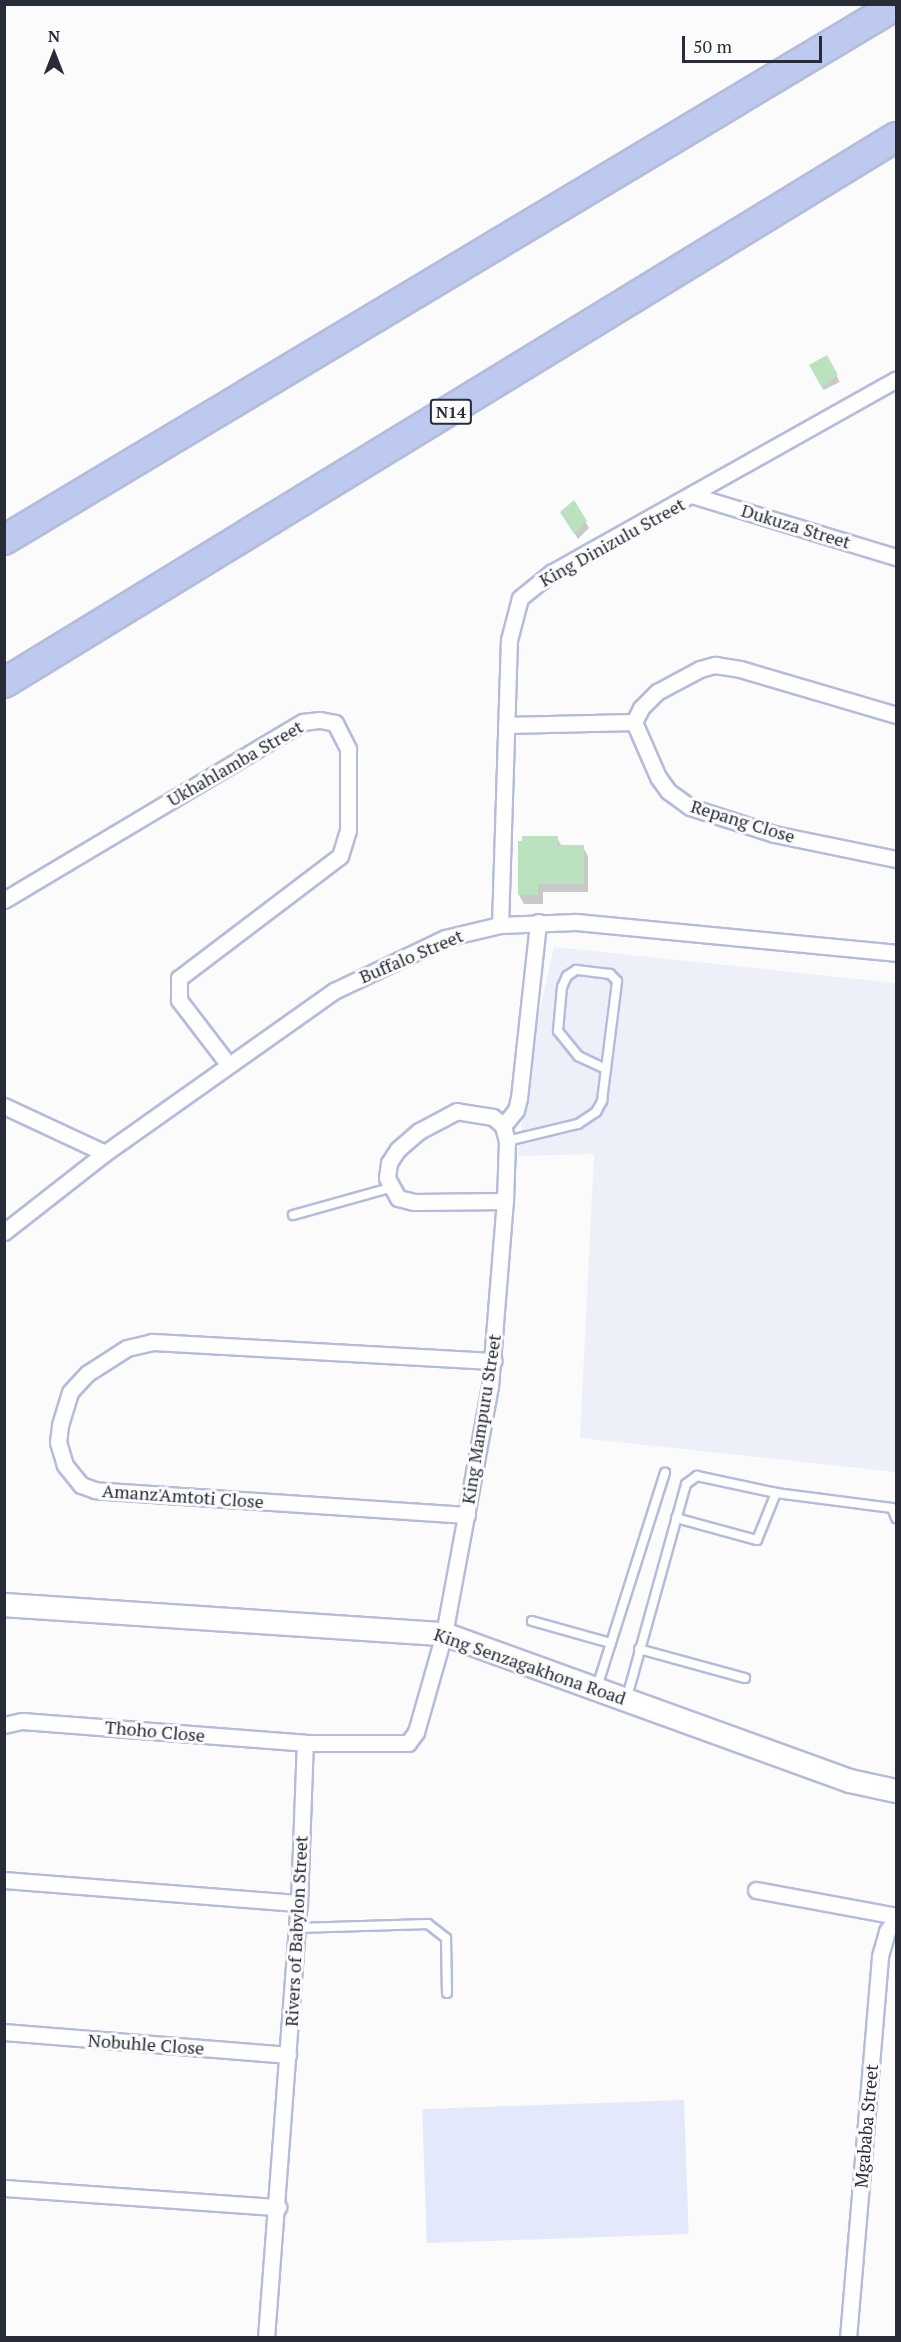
<!DOCTYPE html>
<style>
body{margin:0}
#map{position:relative;width:901px;height:2342px;overflow:hidden;background:#fbfbfb;font-family:"PT Serif",serif}
div>[style]{position:absolute}
[style*='--x']{left:calc(var(--x)*1px);top:calc(var(--y)*1px);width:calc(var(--w)*1px);rotate:calc(var(--a)*1deg)}
.built>*{inset:0;background:#edf0f8}
.green>*{inset:0;background:#e3e9fa;transform-origin:0 0}
.shadow>*{inset:0;background:#0003;transform-origin:0 0}
.building>*{inset:0;background:#bae2bf}
.roads{filter:drop-shadow(2px 0 #b3bcdc) drop-shadow(-2px 0 #b3bcdc) drop-shadow(0 2px #b3bcdc) drop-shadow(0 -2px #b3bcdc)}
.lane>*{height:8px;margin:-4px;padding:0 4px;transform-origin:4px;border-radius:4px;background:#fff}
.street>*{height:15px;margin:-7.5px;padding:0 7.5px;transform-origin:7.5px;border-radius:7.5px;background:#fff}
.secondary>*{height:22px;margin:-11px;padding:0 11px;transform-origin:11px;border-radius:11px;background:#fff}
.highway>*{height:28px;margin:-14px;padding:0 14px;transform-origin:14px;border-radius:14px;background:#bec9ef}
span{translate:-50% -50%;white-space:nowrap;text-align:center;line-height:1.15;-webkit-text-stroke:6px #fbfbfb;paint-order:stroke}
.shield-label span{padding:2px 4px;background:#fbfbfb;border:2px solid;border-radius:4px;-webkit-text-stroke-width:0}
.shield-label{font-size:16px;color:#282c38;font-weight:700}
.street-label{font-size:18px;color:#282c38}
.frame{position:absolute;inset:0;border:6px solid #282c38;pointer-events:none}
.north{position:absolute;left:24px;top:24px;width:60px;height:60px;-webkit-text-stroke:4px #fbfbfb;paint-order:stroke;rotate:0deg;font-size:16px;font-weight:700;line-height:24px;text-align:center;color:#282c38}
.north::after{content:'';display:block;margin:auto;width:21px;height:27px;background:#282c38;clip-path:polygon(50% 0,100% 100%,50% 72%,0 100%)}
.scale{position:absolute;left:682px;top:36px;width:140px;height:27px;box-sizing:border-box;border:3px solid #282c38;border-top:0;padding-left:8px;font-size:18px;line-height:21px;white-space:nowrap;color:#282c38;-webkit-text-stroke:4px #fbfbfb;paint-order:stroke}
</style>
<div id="map">
<div class="built">
<div style="clip-path:polygon(554px 947px,896px 983px,896px 1472px,580px 1438px,594px 1154px,518px 1156px,530px 1054px)"></div>
</div>
<div class="green">
<div style="left:684px;top:2100px;width:134px;height:262px;rotate:88deg"></div>
</div>
<div class="shadow">
<div style="left:827px;top:357px;width:28px;height:18px;rotate:63deg"></div>
<div style="clip-path:polygon(574px 502px,589px 528px,578px 539px,562px 512px)"></div>
<div style="clip-path:polygon(557px 838px,562px 847px,583px 847px,588px 856px,588px 892px,543px 892px,543px 904px,524px 904px,519px 895px,519px 843px)"></div>
</div>
<div class="building">
<div style="clip-path:polygon(827px 355px,838px 375px,822px 388px,809px 365px)"></div>
<div style="clip-path:polygon(574px 500px,587px 521px,574px 534px,560px 512px)"></div>
<div style="clip-path:polygon(522px 836px,558px 836px,558px 845px,584px 845px,584px 884px,538px 884px,538px 895px,518px 895px,518px 841px,522px 841px)"></div>
</div>
<div class="roads">
<div class="lane">
<div style="--x:507;--y:1141;--w:73;--a:-13.5"></div>
<div style="--x:578;--y:1124;--w:22;--a:-34"></div>
<div style="--x:596;--y:1112;--w:13;--a:-61"></div>
<div style="--x:602;--y:1101;--w:32;--a:-83"></div>
<div style="--x:606;--y:1069;--w:80;--a:-82.8"></div>
<div style="--x:616;--y:990;--w:9;--a:-84"></div>
<div style="--x:617;--y:981;--w:10;--a:-135"></div>
<div style="--x:610;--y:974;--w:34;--a:-173"></div>
<div style="--x:576;--y:970;--w:11;--a:146"></div>
<div style="--x:567;--y:976;--w:12;--a:114"></div>
<div style="--x:562;--y:987;--w:44;--a:95.2"></div>
<div style="--x:558;--y:1031;--w:32;--a:51"></div>
<div style="--x:578;--y:1056;--w:31;--a:25"></div>
<div style="--x:293;--y:1215;--w:101;--a:-15.6"></div>
<div style="--x:676;--y:1518;--w:84;--a:15.2"></div>
<div style="--x:757;--y:1540;--w:51;--a:-68"></div>
<div style="--x:532;--y:1621;--w:82;--a:15.6"></div>
<div style="--x:639;--y:1649;--w:110;--a:15.3"></div>
<div style="--x:597;--y:1687;--w:225;--a:-72.4"></div>
<div style="--x:627;--y:1697;--w:221;--a:-74.5"></div>
<div style="--x:686;--y:1484;--w:14;--a:-36"></div>
<div style="--x:697;--y:1476;--w:81;--a:12.1"></div>
<div style="--x:776;--y:1493;--w:117;--a:7.4"></div>
<div style="--x:892;--y:1508;--w:11;--a:68"></div>
<div style="--x:297;--y:1928;--w:131;--a:-1.7"></div>
<div style="--x:428;--y:1924;--w:23;--a:38"></div>
<div style="--x:446;--y:1938;--w:55;--a:89"></div>
</div>
<div class="street">
<div style="--x:695;--y:496;--w:210;--a:16.9"></div>
<div style="--x:634;--y:722;--w:60;--a:66.4"></div>
<div style="--x:658;--y:777;--w:17;--a:54"></div>
<div style="--x:668;--y:791;--w:27;--a:36"></div>
<div style="--x:690;--y:807;--w:88;--a:17.8"></div>
<div style="--x:774;--y:834;--w:125;--a:11.6"></div>
<div style="--x:506;--y:725;--w:128;--a:-1.3"></div>
<div style="--x:634;--y:722;--w:16;--a:-63"></div>
<div style="--x:641;--y:708;--w:23;--a:-45"></div>
<div style="--x:657;--y:692;--w:49;--a:-28.1"></div>
<div style="--x:700;--y:669;--w:16;--a:-15"></div>
<div style="--x:715;--y:665;--w:25;--a:9"></div>
<div style="--x:740;--y:669;--w:163;--a:16.4"></div>
<div style="--x:4;--y:900;--w:348;--a:-30.8"></div>
<div style="--x:303;--y:722;--w:17;--a:-7"></div>
<div style="--x:320;--y:720;--w:15;--a:11"></div>
<div style="--x:335;--y:723;--w:29;--a:63"></div>
<div style="--x:348;--y:749;--w:81;--a:90"></div>
<div style="--x:348;--y:830;--w:27;--a:107"></div>
<div style="--x:340;--y:856;--w:202;--a:142.8"></div>
<div style="--x:179;--y:978;--w:22;--a:90"></div>
<div style="--x:179;--y:1000;--w:81;--a:52.6"></div>
<div style="--x:500;--y:925;--w:285;--a:-88.2"></div>
<div style="--x:509;--y:640;--w:43;--a:-75.3"></div>
<div style="--x:520;--y:598;--w:40;--a:-39"></div>
<div style="--x:551;--y:573;--w:396;--a:-29.3"></div>
<div style="--x:4;--y:1106;--w:111;--a:25"></div>
<div style="--x:503;--y:1126;--w:21;--a:-51"></div>
<div style="--x:516;--y:1110;--w:12;--a:-76"></div>
<div style="--x:519;--y:1098;--w:177;--a:-83.8"></div>
<div style="--x:4;--y:1232;--w:128;--a:-38"></div>
<div style="--x:105;--y:1153;--w:281;--a:-35.3"></div>
<div style="--x:334;--y:991;--w:123;--a:-25.5"></div>
<div style="--x:445;--y:938;--w:57;--a:-13.3"></div>
<div style="--x:500;--y:925;--w:76;--a:-2.3"></div>
<div style="--x:576;--y:922;--w:321;--a:5.5"></div>
<div style="--x:467;--y:1515;--w:373;--a:-176.2"></div>
<div style="--x:95;--y:1490;--w:15;--a:-160"></div>
<div style="--x:81;--y:1485;--w:26;--a:-129"></div>
<div style="--x:65;--y:1465;--w:24;--a:-107"></div>
<div style="--x:58;--y:1442;--w:17;--a:-83"></div>
<div style="--x:60;--y:1425;--w:34;--a:-73"></div>
<div style="--x:70;--y:1392;--w:26;--a:-47"></div>
<div style="--x:88;--y:1373;--w:46;--a:-32.7"></div>
<div style="--x:127;--y:1348;--w:26;--a:-13"></div>
<div style="--x:152;--y:1342;--w:342;--a:3.2"></div>
<div style="--x:4;--y:1725;--w:18;--a:-13"></div>
<div style="--x:22;--y:1721;--w:284;--a:4.4"></div>
<div style="--x:305;--y:1743;--w:103;--a:0"></div>
<div style="--x:408;--y:1743;--w:14;--a:-54"></div>
<div style="--x:416;--y:1732;--w:102;--a:-74.1"></div>
<div style="--x:444;--y:1634;--w:252;--a:-79.5"></div>
<div style="--x:490;--y:1386;--w:186;--a:-85.4"></div>
<div style="--x:505;--y:1201;--w:60;--a:-88.1"></div>
<div style="--x:507;--y:1141;--w:16;--a:-105"></div>
<div style="--x:503;--y:1126;--w:13;--a:-138"></div>
<div style="--x:493;--y:1117;--w:36;--a:-171"></div>
<div style="--x:457;--y:1111;--w:43;--a:152.2"></div>
<div style="--x:419;--y:1131;--w:28;--a:139"></div>
<div style="--x:398;--y:1149;--w:17;--a:123"></div>
<div style="--x:389;--y:1163;--w:15;--a:98"></div>
<div style="--x:387;--y:1178;--w:23;--a:61"></div>
<div style="--x:398;--y:1198;--w:16;--a:14"></div>
<div style="--x:414;--y:1202;--w:91;--a:-0.6"></div>
<div style="--x:4;--y:1880;--w:296;--a:4.5"></div>
<div style="--x:756;--y:1890;--w:142;--a:10.5"></div>
<div style="--x:4;--y:2032;--w:285;--a:4.6"></div>
<div style="--x:4;--y:2188;--w:275;--a:4"></div>
<div style="--x:266;--y:2338;--w:436;--a:-85.7"></div>
<div style="--x:299;--y:1903;--w:160;--a:-87.9"></div>
<div style="--x:848;--y:2338;--w:383;--a:-85.2"></div>
<div style="--x:880;--y:1956;--w:26;--a:-74"></div>
<div style="--x:887;--y:1931;--w:15;--a:-53"></div>
</div>
<div class="secondary">
<div style="--x:4;--y:1605;--w:441;--a:3.8"></div>
<div style="--x:444;--y:1634;--w:432;--a:19.9"></div>
<div style="--x:850;--y:1781;--w:47;--a:12.3"></div>
</div>
<div class="highway">
<div style="--x:4;--y:540;--w:1040;--a:-30.95"></div>
<div style="--x:4;--y:683;--w:1046;--a:-31.47"></div>
</div>
</div>
<div class="shield-label">
<span style="left:451px;top:412px">N14</span>
</div>
<div class="street-label">
<span style="left:796px;top:526px;rotate:17deg">Dukuza Street</span>
<span style="left:612px;top:542px;rotate:-29deg">King Dinizulu Street</span>
<span style="left:235px;top:763px;rotate:-30deg">Ukhahlamba Street</span>
<span style="left:743px;top:821px;rotate:17deg">Repang Close</span>
<span style="left:411px;top:956px;rotate:-23deg">Buffalo Street</span>
<span style="left:481px;top:1419px;rotate:-81deg">King Mampuru Street</span>
<span style="left:183px;top:1496px;rotate:4deg">Amanz'Amtoti Close</span>
<span style="left:530px;top:1666px;rotate:19deg">King Senzagakhona Road</span>
<span style="left:155px;top:1731px;rotate:5deg">Thoho Close</span>
<span style="left:296px;top:1931px;rotate:-87deg">Rivers of Babylon Street</span>
<span style="left:146px;top:2044px;rotate:4deg">Nobuhle Close</span>
<span style="left:866px;top:2126px;rotate:-85deg">Mgababa Street</span>
</div>
<div class="frame"></div>
<div class="north">N</div>
<div class="scale">50 m</div>
</div>
